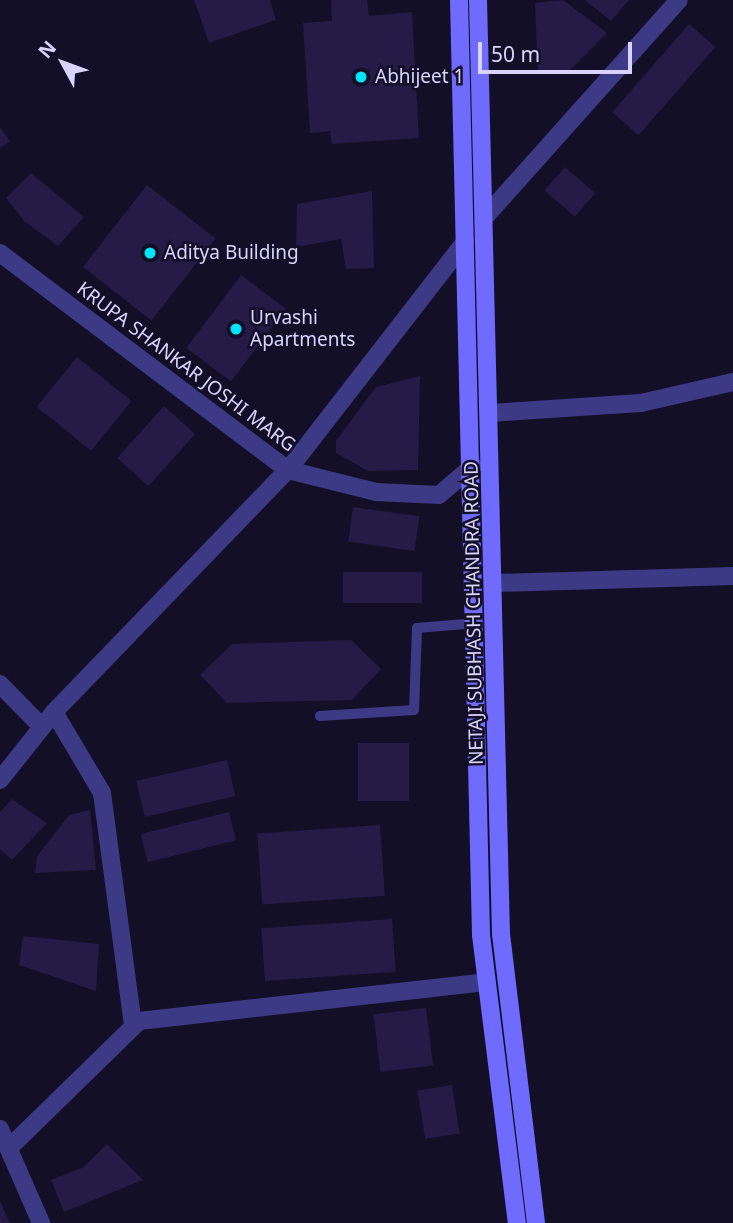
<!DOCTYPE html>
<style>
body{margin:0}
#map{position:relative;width:733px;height:1223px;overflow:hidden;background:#130f26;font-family:"Noto Sans",sans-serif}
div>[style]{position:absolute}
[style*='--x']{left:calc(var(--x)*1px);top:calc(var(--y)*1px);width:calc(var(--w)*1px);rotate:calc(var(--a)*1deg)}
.building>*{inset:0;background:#241b47;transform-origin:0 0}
.service>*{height:10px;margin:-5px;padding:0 5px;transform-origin:5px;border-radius:5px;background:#3d3a85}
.minor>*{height:18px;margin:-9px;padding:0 9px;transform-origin:9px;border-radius:9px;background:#3d3a85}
.tertiary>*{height:18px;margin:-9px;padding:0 9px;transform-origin:9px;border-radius:9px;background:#3d3a85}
.secondary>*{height:18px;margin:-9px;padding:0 9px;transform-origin:9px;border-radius:9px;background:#6f6bff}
.dots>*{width:19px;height:19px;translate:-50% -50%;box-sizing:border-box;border:4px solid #130f26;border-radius:50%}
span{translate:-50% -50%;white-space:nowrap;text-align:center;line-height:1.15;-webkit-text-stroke:5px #130f26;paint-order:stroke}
.poi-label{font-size:19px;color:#d9d4ff}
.left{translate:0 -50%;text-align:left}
.street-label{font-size:19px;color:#d9d4ff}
.north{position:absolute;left:28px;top:28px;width:70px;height:70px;-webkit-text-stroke:5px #130f26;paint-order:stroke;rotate:311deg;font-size:19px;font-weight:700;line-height:28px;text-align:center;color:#d9d4ff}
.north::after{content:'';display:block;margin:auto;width:24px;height:32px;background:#d9d4ff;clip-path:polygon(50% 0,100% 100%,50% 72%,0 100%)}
.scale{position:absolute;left:478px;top:42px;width:154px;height:32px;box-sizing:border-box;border:4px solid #d9d4ff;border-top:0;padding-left:9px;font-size:21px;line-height:24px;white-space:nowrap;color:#d9d4ff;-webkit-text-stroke:5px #130f26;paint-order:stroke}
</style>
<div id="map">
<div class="building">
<div style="clip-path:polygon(194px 0,270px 0,276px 20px,209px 43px)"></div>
<div style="clip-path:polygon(331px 0,367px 0,369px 16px,412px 12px,419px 138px,332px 144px,330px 131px,310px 133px,303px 23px,332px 21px)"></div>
<div style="clip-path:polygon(563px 0,607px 33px,567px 73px,538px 73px,535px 3px)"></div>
<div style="clip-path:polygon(585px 0,629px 0,611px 21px)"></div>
<div style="left:689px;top:24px;width:35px;height:117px;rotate:41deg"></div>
<div style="clip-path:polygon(0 127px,10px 141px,0 148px)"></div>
<div style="left:565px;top:167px;width:40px;height:31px;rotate:41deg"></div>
<div style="clip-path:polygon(31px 173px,84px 217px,58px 246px,24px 221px,6px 198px)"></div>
<div style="left:147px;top:185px;width:87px;height:104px;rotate:38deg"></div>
<div style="clip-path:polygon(372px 191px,374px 268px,346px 269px,341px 239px,296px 247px,297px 204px)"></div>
<div style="left:241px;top:275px;width:56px;height:91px;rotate:37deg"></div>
<div style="left:77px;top:357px;width:70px;height:64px;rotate:39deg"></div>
<div style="clip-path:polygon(420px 376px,418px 470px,368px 471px,336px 453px,336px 441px,376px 387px)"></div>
<div style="left:164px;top:406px;width:42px;height:70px;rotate:42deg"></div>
<div style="left:353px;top:507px;width:67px;height:35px;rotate:8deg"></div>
<div style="left:343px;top:572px;width:79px;height:31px"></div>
<div style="clip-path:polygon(351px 640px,381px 669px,352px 700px,227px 703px,200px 675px,232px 644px)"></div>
<div style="left:358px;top:743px;width:51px;height:58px"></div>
<div style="left:227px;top:760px;width:37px;height:93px;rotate:77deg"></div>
<div style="clip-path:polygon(12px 799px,47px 823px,12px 860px,0 849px,0 812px)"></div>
<div style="clip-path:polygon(90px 810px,96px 870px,35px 873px,37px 856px,69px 815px)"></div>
<div style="left:229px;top:812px;width:29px;height:91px;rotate:76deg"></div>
<div style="left:380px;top:825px;width:71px;height:123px;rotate:86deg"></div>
<div style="left:392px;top:919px;width:53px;height:131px;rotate:86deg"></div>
<div style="clip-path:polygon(23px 936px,99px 944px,96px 991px,19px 965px)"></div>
<div style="left:426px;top:1008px;width:58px;height:53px;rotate:83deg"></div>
<div style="left:452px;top:1085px;width:49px;height:35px;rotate:81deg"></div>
<div style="clip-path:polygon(107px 1144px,143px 1180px,64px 1212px,51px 1180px,84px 1167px)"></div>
<div style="clip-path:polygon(0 1201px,10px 1223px,0 1223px)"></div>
</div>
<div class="service">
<div style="--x:320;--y:716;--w:94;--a:-3.7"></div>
<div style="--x:414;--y:710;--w:82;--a:-87.9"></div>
<div style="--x:417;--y:628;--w:60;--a:-4.8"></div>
</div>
<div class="minor">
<div style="--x:484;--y:218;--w:292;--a:-48.2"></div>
<div style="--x:490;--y:413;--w:151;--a:-3.8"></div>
<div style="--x:641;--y:403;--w:94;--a:-12.9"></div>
<div style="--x:496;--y:583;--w:237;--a:-1.7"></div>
<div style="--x:0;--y:684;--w:60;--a:45.7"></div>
<div style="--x:54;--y:712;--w:94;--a:59.3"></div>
<div style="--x:102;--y:793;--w:234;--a:82.4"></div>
<div style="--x:0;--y:1129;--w:103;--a:66.4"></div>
<div style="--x:11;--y:1146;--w:179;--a:-44.3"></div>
<div style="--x:139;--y:1021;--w:349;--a:-6.4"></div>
</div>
<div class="tertiary">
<div style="--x:0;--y:253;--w:361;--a:37"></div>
<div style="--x:288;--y:470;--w:91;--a:14"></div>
<div style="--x:376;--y:492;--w:63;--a:2.7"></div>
<div style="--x:439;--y:495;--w:45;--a:-40.5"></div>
<div style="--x:0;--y:780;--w:87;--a:-51.5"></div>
<div style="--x:54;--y:712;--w:337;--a:-46"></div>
<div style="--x:288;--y:470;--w:289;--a:-52.2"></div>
</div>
<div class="secondary">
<div style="--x:459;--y:0;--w:935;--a:88.65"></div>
<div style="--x:481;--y:935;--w:290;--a:82.9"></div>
<div style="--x:478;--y:0;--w:934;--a:88.59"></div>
<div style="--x:501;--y:934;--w:291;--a:83.1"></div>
</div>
<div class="dots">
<div style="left:361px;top:77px;background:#00e5ff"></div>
<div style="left:150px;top:253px;background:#00e5ff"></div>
<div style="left:236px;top:329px;background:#00e5ff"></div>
</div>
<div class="poi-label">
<span class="left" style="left:375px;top:77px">Abhijeet 1</span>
<span class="left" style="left:164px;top:253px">Aditya Building</span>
<span class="left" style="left:250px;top:329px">Urvashi<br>Apartments</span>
</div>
<div class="street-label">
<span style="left:186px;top:367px;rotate:37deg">KRUPA SHANKAR JOSHI MARG</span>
<span style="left:474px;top:613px;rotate:-91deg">NETAJI SUBHASH CHANDRA ROAD</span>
</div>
<div class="north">N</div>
<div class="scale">50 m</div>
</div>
